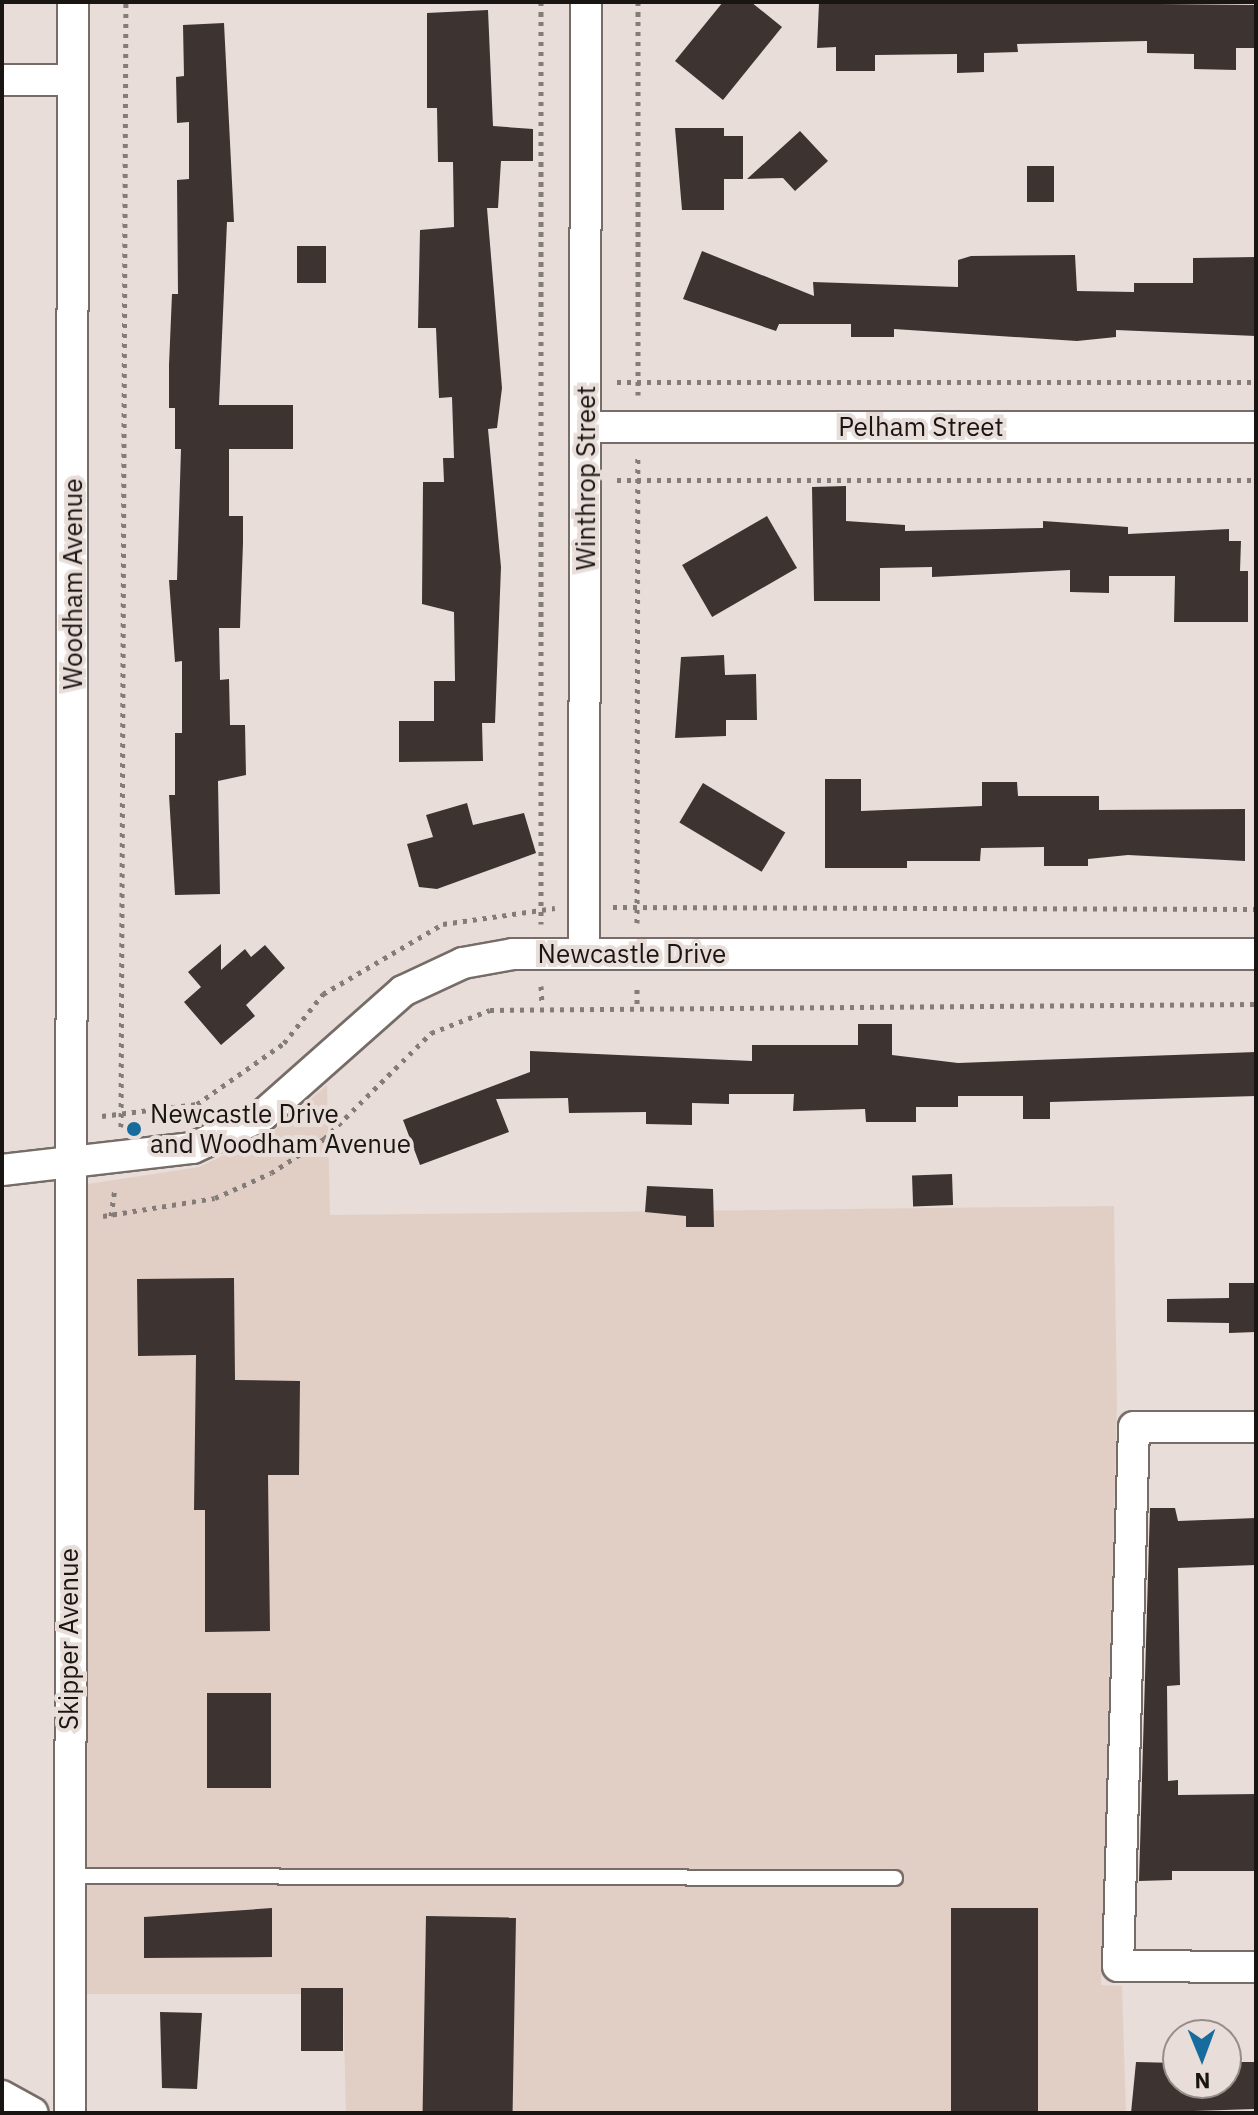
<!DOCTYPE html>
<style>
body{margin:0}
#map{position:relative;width:1258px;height:2115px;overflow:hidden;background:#e8ddd8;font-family:"IBM Plex Sans",sans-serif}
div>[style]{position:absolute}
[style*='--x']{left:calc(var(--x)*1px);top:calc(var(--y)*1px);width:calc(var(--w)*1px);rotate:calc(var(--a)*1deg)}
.built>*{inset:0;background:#e1cfc6}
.building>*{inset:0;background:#3d3431;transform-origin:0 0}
.path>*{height:5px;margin-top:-2.5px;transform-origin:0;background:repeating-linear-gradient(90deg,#837c78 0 4px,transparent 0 10px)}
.roads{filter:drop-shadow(2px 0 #766c68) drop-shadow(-2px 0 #766c68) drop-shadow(0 2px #766c68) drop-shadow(0 -2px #766c68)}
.lane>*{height:14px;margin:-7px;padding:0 7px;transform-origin:7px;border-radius:7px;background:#fff}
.street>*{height:30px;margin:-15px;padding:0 15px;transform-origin:15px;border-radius:15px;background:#fff}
.dots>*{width:22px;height:22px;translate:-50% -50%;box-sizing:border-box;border:4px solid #e8ddd8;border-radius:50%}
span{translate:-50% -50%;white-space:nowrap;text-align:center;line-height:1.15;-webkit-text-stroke:8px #e8ddd8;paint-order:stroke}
.street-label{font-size:26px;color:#181513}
.poi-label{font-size:26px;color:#181513}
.left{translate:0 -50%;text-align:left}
.frame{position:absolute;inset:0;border:4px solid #181513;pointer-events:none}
.north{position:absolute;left:1162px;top:2019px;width:80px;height:80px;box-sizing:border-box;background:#e8ddd8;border:2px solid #958d89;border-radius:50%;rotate:179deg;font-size:22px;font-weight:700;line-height:32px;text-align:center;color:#181513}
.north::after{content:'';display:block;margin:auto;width:28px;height:36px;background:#186c9d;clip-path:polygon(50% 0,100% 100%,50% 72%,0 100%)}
</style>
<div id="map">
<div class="built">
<div style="clip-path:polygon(327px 1085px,330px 1215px,1114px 1206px,1117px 1407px,1101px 1985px,1122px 1986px,1126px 2113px,346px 2113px,343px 1994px,87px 1994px,88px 1184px,199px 1167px,271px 1133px)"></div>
</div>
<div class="building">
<div style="clip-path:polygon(723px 2px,751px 2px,782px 27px,723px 100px,675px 61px)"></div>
<div style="clip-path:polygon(971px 2px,1256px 5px,1256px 48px,1236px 48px,1236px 70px,1194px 69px,1194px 54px,1147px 53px,1147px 41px,1017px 44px,1018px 52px,984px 53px,984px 72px,957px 73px,957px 54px,875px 55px,875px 71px,836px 71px,836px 47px,817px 48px,819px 3px)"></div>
<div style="clip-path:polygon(488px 10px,493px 126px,533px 129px,533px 161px,501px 161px,498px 208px,487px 208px,502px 388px,497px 428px,488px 429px,501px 567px,495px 723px,482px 723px,483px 761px,399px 762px,399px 721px,434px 721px,434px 681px,455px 681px,454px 612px,422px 604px,423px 482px,444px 482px,443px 458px,454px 458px,452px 397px,439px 398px,436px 328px,418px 328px,420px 230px,454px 227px,453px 162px,438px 162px,437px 108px,427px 108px,427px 13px)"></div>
<div style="clip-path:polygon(224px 23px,234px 222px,227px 222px,219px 405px,293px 405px,293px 449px,229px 449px,229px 516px,243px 516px,243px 543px,240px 628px,219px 628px,220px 680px,229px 679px,230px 725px,245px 725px,246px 775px,218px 781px,220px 894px,175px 895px,169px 795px,175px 795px,175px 733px,182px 733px,182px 661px,175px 662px,169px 580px,177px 580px,181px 449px,175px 449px,175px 408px,169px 408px,169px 365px,172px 294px,178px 294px,177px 180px,189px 179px,189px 122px,177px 123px,176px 77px,184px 76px,183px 25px)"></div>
<div style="clip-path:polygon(675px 128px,724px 128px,724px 136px,743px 136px,743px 179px,724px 179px,724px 210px,682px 210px)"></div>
<div style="clip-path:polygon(800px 131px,828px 161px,795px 191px,783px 178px,747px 179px)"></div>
<div style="left:1027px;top:166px;width:27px;height:36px"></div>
<div style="left:297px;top:246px;width:29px;height:37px"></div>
<div style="clip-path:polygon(702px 251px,814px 296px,813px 282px,958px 287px,958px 260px,971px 256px,1075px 255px,1077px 291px,1134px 292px,1134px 283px,1193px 283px,1193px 258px,1256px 257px,1256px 336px,1116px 330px,1116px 337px,1077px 341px,894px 329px,894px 337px,851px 337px,851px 324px,779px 324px,776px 331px,683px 299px)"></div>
<div style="clip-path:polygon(846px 486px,846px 521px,905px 525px,905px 531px,1043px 528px,1043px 521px,1128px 527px,1128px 534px,1229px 529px,1229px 541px,1241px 541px,1240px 571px,1248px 571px,1248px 622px,1174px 622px,1175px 576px,1109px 576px,1109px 593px,1070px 592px,1070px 570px,932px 577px,932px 567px,880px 568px,880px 601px,814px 601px,812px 487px)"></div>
<div style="left:767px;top:516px;width:60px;height:98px;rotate:60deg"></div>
<div style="clip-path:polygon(724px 655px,725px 675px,756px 674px,757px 720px,726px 720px,726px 736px,675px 738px,681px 657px)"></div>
<div style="clip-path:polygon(825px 779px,861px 779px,861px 811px,982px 806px,982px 782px,1017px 782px,1018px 796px,1099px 796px,1099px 810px,1245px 809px,1245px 861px,1128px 855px,1088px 859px,1088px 866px,1044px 866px,1044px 847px,981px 848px,980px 861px,907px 861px,907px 868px,825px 868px)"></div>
<div style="left:703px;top:783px;width:96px;height:46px;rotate:31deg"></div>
<div style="clip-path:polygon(467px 803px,473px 825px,524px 813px,536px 853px,437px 889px,419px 887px,407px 844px,433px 837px,426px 815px)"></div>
<div style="clip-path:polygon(221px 944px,221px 970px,245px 949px,251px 957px,265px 945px,285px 968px,246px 1005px,255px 1016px,221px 1045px,184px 1002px,201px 987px,188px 972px)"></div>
<div style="clip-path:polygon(858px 1024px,892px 1024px,892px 1055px,958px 1063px,1256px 1052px,1256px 1096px,1050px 1102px,1050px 1119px,1023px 1119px,1023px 1096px,958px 1096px,958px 1107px,916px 1107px,916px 1122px,866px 1122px,865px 1109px,793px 1111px,794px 1094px,729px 1094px,729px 1104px,692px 1103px,692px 1125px,646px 1124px,646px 1112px,569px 1113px,568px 1098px,496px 1099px,509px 1132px,420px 1165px,403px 1120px,530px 1072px,530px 1051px,752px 1061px,752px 1045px,858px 1045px)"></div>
<div style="left:952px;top:1174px;width:31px;height:40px;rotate:88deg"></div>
<div style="clip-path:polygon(647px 1186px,713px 1189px,714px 1227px,686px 1227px,686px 1216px,645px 1212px)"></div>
<div style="clip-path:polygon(234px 1278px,235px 1380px,300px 1381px,299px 1475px,268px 1475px,270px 1631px,205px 1632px,205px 1510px,194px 1510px,196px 1355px,138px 1356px,137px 1279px)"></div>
<div style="clip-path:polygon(1229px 1283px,1256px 1283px,1256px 1332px,1229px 1333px,1229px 1323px,1167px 1322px,1167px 1299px,1229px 1298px)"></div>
<div style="clip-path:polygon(1150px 1508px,1175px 1508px,1178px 1521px,1256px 1518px,1256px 1565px,1178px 1568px,1180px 1685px,1167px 1686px,1168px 1781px,1178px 1780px,1178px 1795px,1256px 1794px,1256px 1871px,1172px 1871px,1172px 1880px,1139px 1881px)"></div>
<div style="left:207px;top:1693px;width:64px;height:95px"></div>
<div style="clip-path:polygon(272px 1908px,272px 1957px,144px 1958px,144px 1917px)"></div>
<div style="left:951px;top:1908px;width:87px;height:205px"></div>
<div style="left:426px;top:1916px;width:90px;height:197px;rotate:1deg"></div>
<div style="left:301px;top:1988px;width:42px;height:63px"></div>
<div style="clip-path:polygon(160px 2012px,202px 2013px,197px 2089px,162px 2088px)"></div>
<div style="clip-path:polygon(1136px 2062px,1178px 2063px,1178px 2083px,1226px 2083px,1226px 2062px,1256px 2062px,1256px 2109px,1131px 2113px)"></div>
</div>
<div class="path">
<div style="--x:541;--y:2;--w:922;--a:90"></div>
<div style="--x:638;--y:2;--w:393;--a:90"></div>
<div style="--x:617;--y:382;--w:639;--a:0"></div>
<div style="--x:617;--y:480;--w:639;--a:0"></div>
<div style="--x:613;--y:907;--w:643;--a:0.18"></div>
<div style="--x:637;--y:923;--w:466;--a:-89.9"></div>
<div style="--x:541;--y:986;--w:19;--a:87"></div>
<div style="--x:637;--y:1004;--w:19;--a:-90"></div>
<div style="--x:102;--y:1116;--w:96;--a:-7.2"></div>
<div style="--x:197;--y:1104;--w:106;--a:-35"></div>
<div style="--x:284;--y:1043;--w:63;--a:-51.5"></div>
<div style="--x:323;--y:994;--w:139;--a:-30.3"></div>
<div style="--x:443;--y:924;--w:113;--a:-8.1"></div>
<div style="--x:121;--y:1127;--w:1125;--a:-89.75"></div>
<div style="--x:103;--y:1216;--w:113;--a:-9.1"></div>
<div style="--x:215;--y:1198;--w:61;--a:-24.1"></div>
<div style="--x:271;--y:1173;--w:63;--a:-32.7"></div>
<div style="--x:324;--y:1139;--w:151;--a:-44.7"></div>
<div style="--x:431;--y:1033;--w:63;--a:-21.3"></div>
<div style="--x:490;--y:1010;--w:766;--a:-0.45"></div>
<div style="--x:111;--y:1216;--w:27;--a:-82"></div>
</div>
<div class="roads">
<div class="lane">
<div style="--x:69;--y:1876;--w:826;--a:0.14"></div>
</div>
<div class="street">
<div style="--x:2;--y:80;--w:71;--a:0"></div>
<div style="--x:586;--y:427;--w:670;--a:0"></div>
<div style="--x:584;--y:953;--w:951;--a:-89.88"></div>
<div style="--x:2;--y:1170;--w:192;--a:-6.6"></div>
<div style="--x:193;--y:1148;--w:77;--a:-25.2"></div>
<div style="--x:263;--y:1115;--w:187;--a:-41.5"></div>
<div style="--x:403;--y:991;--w:66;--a:-25"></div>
<div style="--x:463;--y:963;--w:51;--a:-10.2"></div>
<div style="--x:513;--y:954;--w:743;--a:0"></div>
<div style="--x:1256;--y:1427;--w:122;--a:180"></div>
<div style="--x:1134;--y:1427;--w:539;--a:91.7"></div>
<div style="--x:1118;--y:1966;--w:138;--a:0.4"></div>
<div style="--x:2;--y:2096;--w:35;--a:29"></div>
<div style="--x:70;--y:2113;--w:2111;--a:-89.92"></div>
</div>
</div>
<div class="dots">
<div style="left:134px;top:1129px;background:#186c9d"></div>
</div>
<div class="street-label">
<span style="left:921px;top:427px">Pelham Street</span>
<span style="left:586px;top:478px;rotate:-90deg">Winthrop Street</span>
<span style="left:73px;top:584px;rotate:-90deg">Woodham Avenue</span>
<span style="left:632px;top:954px">Newcastle Drive</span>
<span style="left:69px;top:1639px;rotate:-90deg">Skipper Avenue</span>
</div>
<div class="poi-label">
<span class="left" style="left:150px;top:1129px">Newcastle Drive<br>and Woodham Avenue</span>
</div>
<div class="frame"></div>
<div class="north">N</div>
</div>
